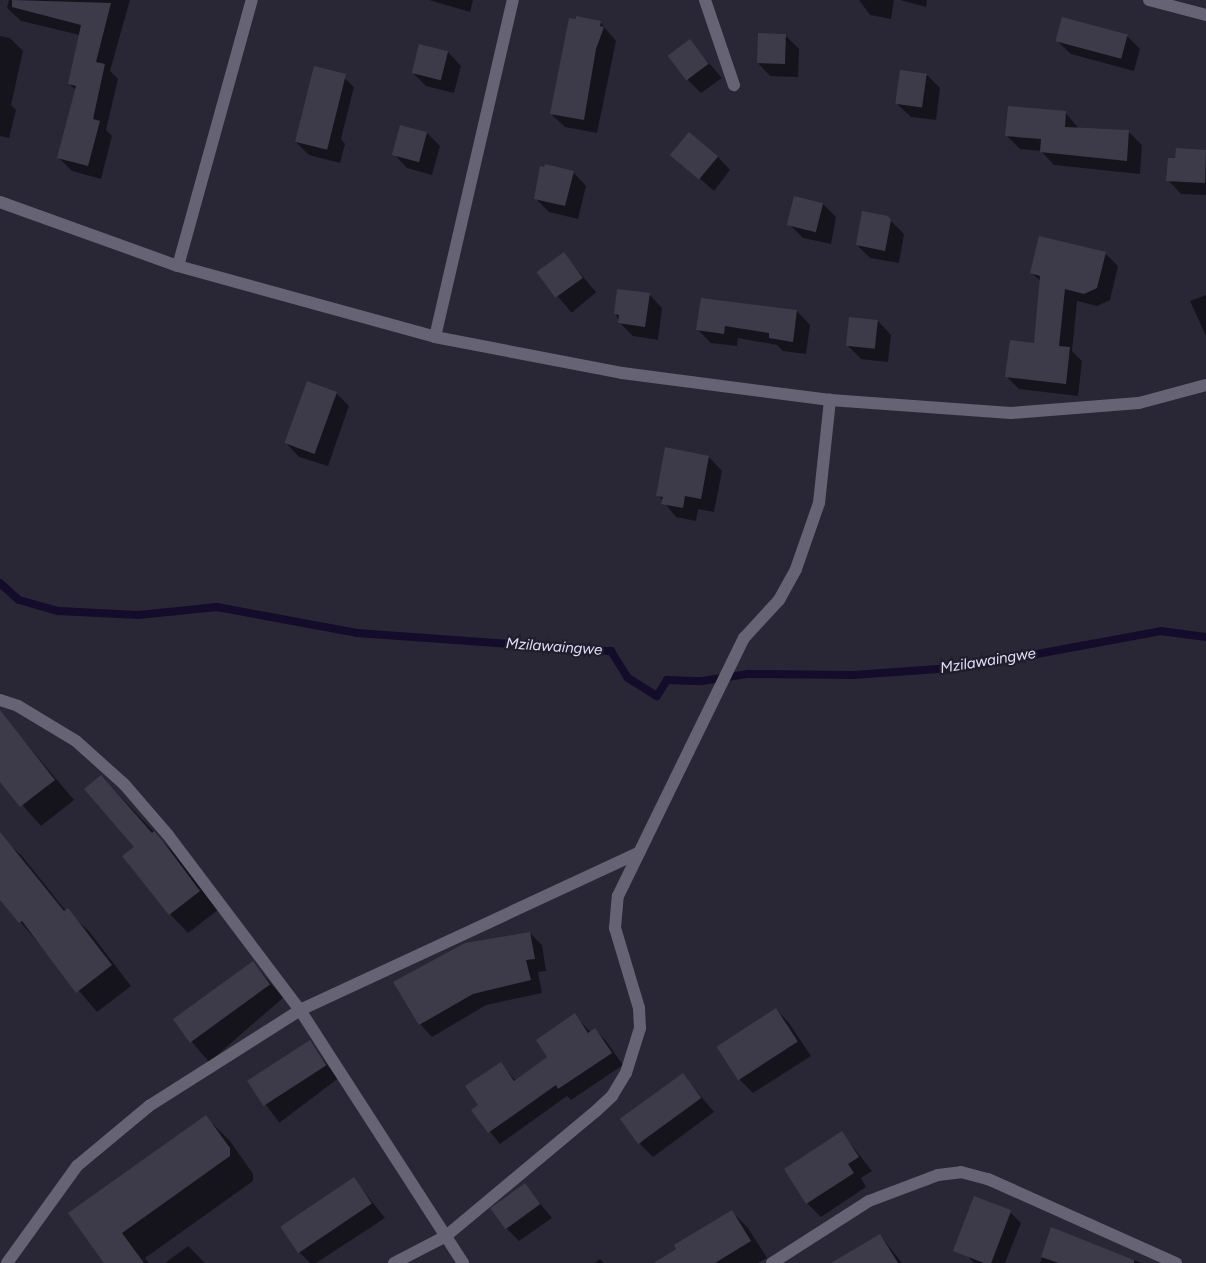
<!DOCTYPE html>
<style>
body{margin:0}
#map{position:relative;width:1206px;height:1263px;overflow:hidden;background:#292735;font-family:Figtree,sans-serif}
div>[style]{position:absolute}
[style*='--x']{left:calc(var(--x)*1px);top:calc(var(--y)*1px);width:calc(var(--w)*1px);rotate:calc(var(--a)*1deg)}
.shadow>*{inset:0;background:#0007;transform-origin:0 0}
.stream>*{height:8px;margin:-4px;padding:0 4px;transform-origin:4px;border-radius:4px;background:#140c2b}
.building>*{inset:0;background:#3d3b4a;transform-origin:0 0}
.street>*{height:12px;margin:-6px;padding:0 6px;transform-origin:6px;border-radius:6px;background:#666474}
span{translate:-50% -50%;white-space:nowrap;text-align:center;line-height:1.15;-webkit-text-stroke:4.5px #201e2b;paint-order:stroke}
.water-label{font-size:15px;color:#e2def9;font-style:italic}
</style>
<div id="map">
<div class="shadow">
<div style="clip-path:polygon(9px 0,130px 0,110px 71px,118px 79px,106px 130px,112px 136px,101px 179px,72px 171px,59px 158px,76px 90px,69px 84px,80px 35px,21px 21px,7px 8px)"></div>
<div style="clip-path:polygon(429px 0,473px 0,470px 12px)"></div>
<div style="clip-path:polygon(859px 0,894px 0,891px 19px,870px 15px)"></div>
<div style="clip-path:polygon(900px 0,927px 0,926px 7px)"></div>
<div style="clip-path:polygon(600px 22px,616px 41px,597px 133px,565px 127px,551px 114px)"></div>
<div style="clip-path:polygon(0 36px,10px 38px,23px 51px,11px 105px,16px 110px,9px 138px,0 136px)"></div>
<div style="clip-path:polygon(786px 36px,799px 49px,798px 77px,770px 76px,757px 62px)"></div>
<div style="clip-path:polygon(1127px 36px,1140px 49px,1134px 71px,1071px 54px,1057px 41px)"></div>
<div style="clip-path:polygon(690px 41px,722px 78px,701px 93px,688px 80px)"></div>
<div style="clip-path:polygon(420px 45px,448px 52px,461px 66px,454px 93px,426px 86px,413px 73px)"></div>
<div style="clip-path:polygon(340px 74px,354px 87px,341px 139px,345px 144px,340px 163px,309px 155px,296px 142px)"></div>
<div style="clip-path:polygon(927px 75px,940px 88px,936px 120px,911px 117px,897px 104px)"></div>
<div style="clip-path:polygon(1065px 112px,1079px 129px,1128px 131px,1142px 145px,1140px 174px,1054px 165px,1041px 151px,1020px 149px,1007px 136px)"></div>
<div style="clip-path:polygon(427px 133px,440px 146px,432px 175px,407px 168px,394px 154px)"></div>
<div style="clip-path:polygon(1177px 150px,1206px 152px,1206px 195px,1181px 194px,1168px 180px)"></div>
<div style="clip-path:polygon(673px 155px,717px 156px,730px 170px,714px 191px)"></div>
<div style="clip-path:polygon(573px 172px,586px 186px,578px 219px,549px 212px,535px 198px)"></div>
<div style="clip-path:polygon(823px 204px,836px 217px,831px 244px,803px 238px,789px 224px)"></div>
<div style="clip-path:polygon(887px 217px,904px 234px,899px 263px,870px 258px,857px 245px)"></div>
<div style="clip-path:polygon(1105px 253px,1118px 266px,1110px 300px,1097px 306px,1077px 301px,1072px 351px,1082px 361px,1078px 396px,1019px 389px,1006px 376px,1035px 344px,1041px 282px,1032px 273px)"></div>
<div style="left:564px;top:254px;width:50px;height:32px;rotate:50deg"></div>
<div style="clip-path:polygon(649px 294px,662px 308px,658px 340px,633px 336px,620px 323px,615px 313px)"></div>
<div style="clip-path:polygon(1206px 295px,1206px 336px,1190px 301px)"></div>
<div style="clip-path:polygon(797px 311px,810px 325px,806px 354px,783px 351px,777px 345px,738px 338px,737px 346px,711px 343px,698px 330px)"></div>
<div style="clip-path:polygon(878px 321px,891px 335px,888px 362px,861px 359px,847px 345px)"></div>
<div style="clip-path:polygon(336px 393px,349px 406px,328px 466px,299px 457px,286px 443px)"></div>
<div style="clip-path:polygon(709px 457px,722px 471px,714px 512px,698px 509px,696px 521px,676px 517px,658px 495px)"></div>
<div style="clip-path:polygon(9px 723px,74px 800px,41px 826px,0 780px,0 730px)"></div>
<div style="clip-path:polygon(101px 776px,173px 852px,218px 910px,188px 933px,170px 914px)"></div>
<div style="clip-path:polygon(0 836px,21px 855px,66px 911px,88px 930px,131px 986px,97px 1012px,0 898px)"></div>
<div style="clip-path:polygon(530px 933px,542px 945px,546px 971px,538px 972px,542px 993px,486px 1005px,432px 1037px,420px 1024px)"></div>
<div style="left:253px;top:963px;width:46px;height:98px;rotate:49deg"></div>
<div style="clip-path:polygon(776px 1009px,789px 1023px,811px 1056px,753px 1093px,740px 1080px,718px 1046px)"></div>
<div style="clip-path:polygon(575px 1015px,591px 1033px,595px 1030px,606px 1041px,623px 1065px,571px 1100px,567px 1096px,500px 1144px,473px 1111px,480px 1106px,501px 1064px,516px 1081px,549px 1057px)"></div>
<div style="left:310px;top:1042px;width:46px;height:73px;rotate:53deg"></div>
<div style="clip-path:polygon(683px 1075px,714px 1112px,653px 1157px,640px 1144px)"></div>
<div style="clip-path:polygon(205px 1116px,230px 1141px,253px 1174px,253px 1181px,145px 1258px,149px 1263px,105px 1263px,70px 1213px)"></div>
<div style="clip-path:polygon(842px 1133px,872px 1171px,861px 1178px,866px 1187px,821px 1217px,807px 1203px,785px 1170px)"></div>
<div style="clip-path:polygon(354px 1179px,385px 1218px,316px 1263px,310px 1263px,299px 1252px)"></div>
<div style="clip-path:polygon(525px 1185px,552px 1218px,519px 1241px,506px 1228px)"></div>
<div style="clip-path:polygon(974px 1198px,1010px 1212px,1021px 1223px,1005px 1263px,974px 1263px,966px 1254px)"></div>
<div style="clip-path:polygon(732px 1212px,748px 1228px,767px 1258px,758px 1263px,655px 1263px)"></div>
<div style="clip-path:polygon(1052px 1229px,1142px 1263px,1040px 1263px)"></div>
<div style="clip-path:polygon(880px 1235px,902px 1263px,829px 1263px,834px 1263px)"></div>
<div style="clip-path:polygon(188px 1246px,205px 1263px,165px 1263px)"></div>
<div style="clip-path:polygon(600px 1259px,604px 1263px,594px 1263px)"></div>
</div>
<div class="stream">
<div style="--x:0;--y:583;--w:25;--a:42"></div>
<div style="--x:19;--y:600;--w:41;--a:15.8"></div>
<div style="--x:58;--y:611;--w:81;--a:2.8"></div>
<div style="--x:139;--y:615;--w:78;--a:-5.9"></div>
<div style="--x:217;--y:607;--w:142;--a:10.5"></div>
<div style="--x:357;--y:633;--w:255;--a:4.1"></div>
<div style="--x:611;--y:651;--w:32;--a:58"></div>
<div style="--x:628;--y:678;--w:34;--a:32"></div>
<div style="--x:657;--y:696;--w:19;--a:-58"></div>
<div style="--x:667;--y:680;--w:35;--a:2"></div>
<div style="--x:702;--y:681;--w:47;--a:-8.7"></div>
<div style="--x:748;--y:674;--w:105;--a:0.5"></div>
<div style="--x:853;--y:675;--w:114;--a:-4"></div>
<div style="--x:967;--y:667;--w:197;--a:-10.5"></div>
<div style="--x:1161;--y:631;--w:45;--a:7.6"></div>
</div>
<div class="building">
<div style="clip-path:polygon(12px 0,111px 3px,96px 62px,105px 64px,93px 119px,100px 121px,88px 166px,57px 158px,76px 86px,68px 84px,81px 25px,12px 7px)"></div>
<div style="clip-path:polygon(576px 16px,601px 21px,600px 26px,604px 27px,596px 49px,584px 120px,550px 114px,569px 18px,576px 19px)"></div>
<div style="left:1062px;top:17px;width:68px;height:25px;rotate:15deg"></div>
<div style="left:758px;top:33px;width:28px;height:30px;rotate:2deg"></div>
<div style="left:690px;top:39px;width:31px;height:28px;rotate:53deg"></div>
<div style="left:419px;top:44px;width:30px;height:30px;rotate:14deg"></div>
<div style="left:314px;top:66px;width:33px;height:78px;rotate:14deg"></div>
<div style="left:900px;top:70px;width:27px;height:34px;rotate:8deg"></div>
<div style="clip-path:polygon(1008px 106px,1066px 111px,1065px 127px,1129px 130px,1127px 161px,1040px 152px,1041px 139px,1005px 136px)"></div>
<div style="left:400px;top:125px;width:28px;height:31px;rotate:15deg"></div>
<div style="left:689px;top:132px;width:38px;height:30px;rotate:40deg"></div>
<div style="clip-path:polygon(1176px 148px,1206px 150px,1205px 183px,1166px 181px,1168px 158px,1175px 158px)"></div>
<div style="clip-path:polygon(545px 164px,574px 171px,565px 206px,534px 199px,540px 166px,544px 167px)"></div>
<div style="left:794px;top:196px;width:30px;height:30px;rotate:14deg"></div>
<div style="clip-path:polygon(862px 211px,888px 216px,891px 220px,885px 251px,856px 245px)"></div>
<div style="clip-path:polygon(1039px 236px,1106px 252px,1097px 288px,1084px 294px,1065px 289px,1059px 346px,1070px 347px,1066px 384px,1005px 377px,1010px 340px,1034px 343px,1040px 276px,1030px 273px)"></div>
<div style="left:564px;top:252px;width:32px;height:34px;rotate:54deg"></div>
<div style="clip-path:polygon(617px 289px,650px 293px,645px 327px,618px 323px,619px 315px,614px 314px)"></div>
<div style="clip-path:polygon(701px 298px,797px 310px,793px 342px,769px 338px,769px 333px,725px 326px,724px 334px,696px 330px)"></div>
<div style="left:849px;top:317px;width:29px;height:29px;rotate:6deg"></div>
<div style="left:307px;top:381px;width:32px;height:66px;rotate:20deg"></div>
<div style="clip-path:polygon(665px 447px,709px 456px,701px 499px,685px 496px,683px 508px,661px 504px,663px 497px,656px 496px)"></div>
<div style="clip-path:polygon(0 710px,55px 780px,20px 807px,0 782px)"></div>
<div style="clip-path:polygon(101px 775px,152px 833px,154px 831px,162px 840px,200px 891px,169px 915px,122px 856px,134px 847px,84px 789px)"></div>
<div style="clip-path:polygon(0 832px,64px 911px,68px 908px,112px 965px,76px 993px,22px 921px,19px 923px,0 900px)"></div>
<div style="clip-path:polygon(530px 932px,535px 959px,526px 960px,531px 980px,473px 994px,419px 1025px,393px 982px,465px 943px)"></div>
<div style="left:253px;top:961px;width:29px;height:99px;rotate:54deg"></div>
<div style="left:776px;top:1008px;width:40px;height:71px;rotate:57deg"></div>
<div style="clip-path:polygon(575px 1013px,588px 1033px,595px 1028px,612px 1053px,558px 1089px,556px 1085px,488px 1133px,471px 1110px,478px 1105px,465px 1086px,501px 1062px,514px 1081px,547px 1057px,536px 1040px)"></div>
<div style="left:310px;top:1040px;width:30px;height:75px;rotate:57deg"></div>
<div style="left:683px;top:1073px;width:31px;height:78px;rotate:54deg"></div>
<div style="clip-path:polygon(206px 1115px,230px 1148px,230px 1156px,122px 1233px,144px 1263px,104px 1263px,68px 1213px)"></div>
<div style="clip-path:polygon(842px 1131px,859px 1157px,848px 1164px,854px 1173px,806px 1204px,784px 1169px)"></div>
<div style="left:354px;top:1177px;width:32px;height:89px;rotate:56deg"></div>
<div style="left:525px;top:1183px;width:26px;height:43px;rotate:54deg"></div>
<div style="left:974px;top:1196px;width:40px;height:59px;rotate:21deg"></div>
<div style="clip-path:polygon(732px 1210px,751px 1241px,715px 1263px,654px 1263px,676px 1249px,674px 1245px)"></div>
<div style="clip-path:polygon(1051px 1227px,1134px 1260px,1134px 1263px,1059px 1263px,1041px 1257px)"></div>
<div style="clip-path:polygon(880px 1234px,898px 1263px,831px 1263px)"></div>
</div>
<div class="street">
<div style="--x:705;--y:0;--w:90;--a:71.2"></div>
<div style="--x:1149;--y:0;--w:59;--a:14.7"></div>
<div style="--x:0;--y:202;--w:189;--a:19.8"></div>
<div style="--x:178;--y:266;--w:267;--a:15.4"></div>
<div style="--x:435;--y:337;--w:346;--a:-77"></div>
<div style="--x:178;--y:266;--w:276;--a:-74.5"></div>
<div style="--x:435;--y:337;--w:190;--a:10.9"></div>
<div style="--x:622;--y:373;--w:210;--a:7.4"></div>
<div style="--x:830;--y:400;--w:181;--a:4.1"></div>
<div style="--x:1011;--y:413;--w:128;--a:-4.5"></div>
<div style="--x:1139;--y:403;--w:69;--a:-15"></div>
<div style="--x:0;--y:700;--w:19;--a:18"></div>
<div style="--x:18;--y:706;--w:68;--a:31.1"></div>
<div style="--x:76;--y:741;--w:64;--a:41.9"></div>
<div style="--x:124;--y:784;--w:67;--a:49.2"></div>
<div style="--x:168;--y:835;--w:219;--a:53"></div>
<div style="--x:300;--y:1010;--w:301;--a:57.2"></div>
<div style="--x:7;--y:1263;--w:120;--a:-54.2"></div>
<div style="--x:77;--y:1166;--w:94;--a:-39.8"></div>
<div style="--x:149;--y:1106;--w:179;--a:-32.4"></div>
<div style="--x:300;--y:1010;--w:374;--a:-24.9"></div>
<div style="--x:394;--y:1263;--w:59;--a:-27.4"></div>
<div style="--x:446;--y:1236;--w:195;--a:-39.8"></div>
<div style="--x:596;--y:1111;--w:22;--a:-43"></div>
<div style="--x:612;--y:1096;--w:27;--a:-59"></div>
<div style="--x:626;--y:1073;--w:47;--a:-72.7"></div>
<div style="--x:640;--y:1028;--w:20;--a:-93"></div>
<div style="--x:639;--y:1008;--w:84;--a:-106.7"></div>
<div style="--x:615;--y:928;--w:32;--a:-85"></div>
<div style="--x:618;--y:896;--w:287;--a:-64"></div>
<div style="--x:744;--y:638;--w:52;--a:-47.4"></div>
<div style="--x:779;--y:600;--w:35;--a:-61"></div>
<div style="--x:796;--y:569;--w:70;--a:-70.8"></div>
<div style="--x:819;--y:503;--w:104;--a:-83.9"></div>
<div style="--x:772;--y:1263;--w:115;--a:-32.6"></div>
<div style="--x:869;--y:1201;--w:74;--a:-20.6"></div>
<div style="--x:938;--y:1175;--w:23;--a:-7"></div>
<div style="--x:961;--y:1172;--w:28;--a:15"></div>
<div style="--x:988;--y:1179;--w:206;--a:24.1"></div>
</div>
<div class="water-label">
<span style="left:554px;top:647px;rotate:4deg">Mzilawaingwe</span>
<span style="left:988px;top:661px;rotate:-9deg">Mzilawaingwe</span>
</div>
</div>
